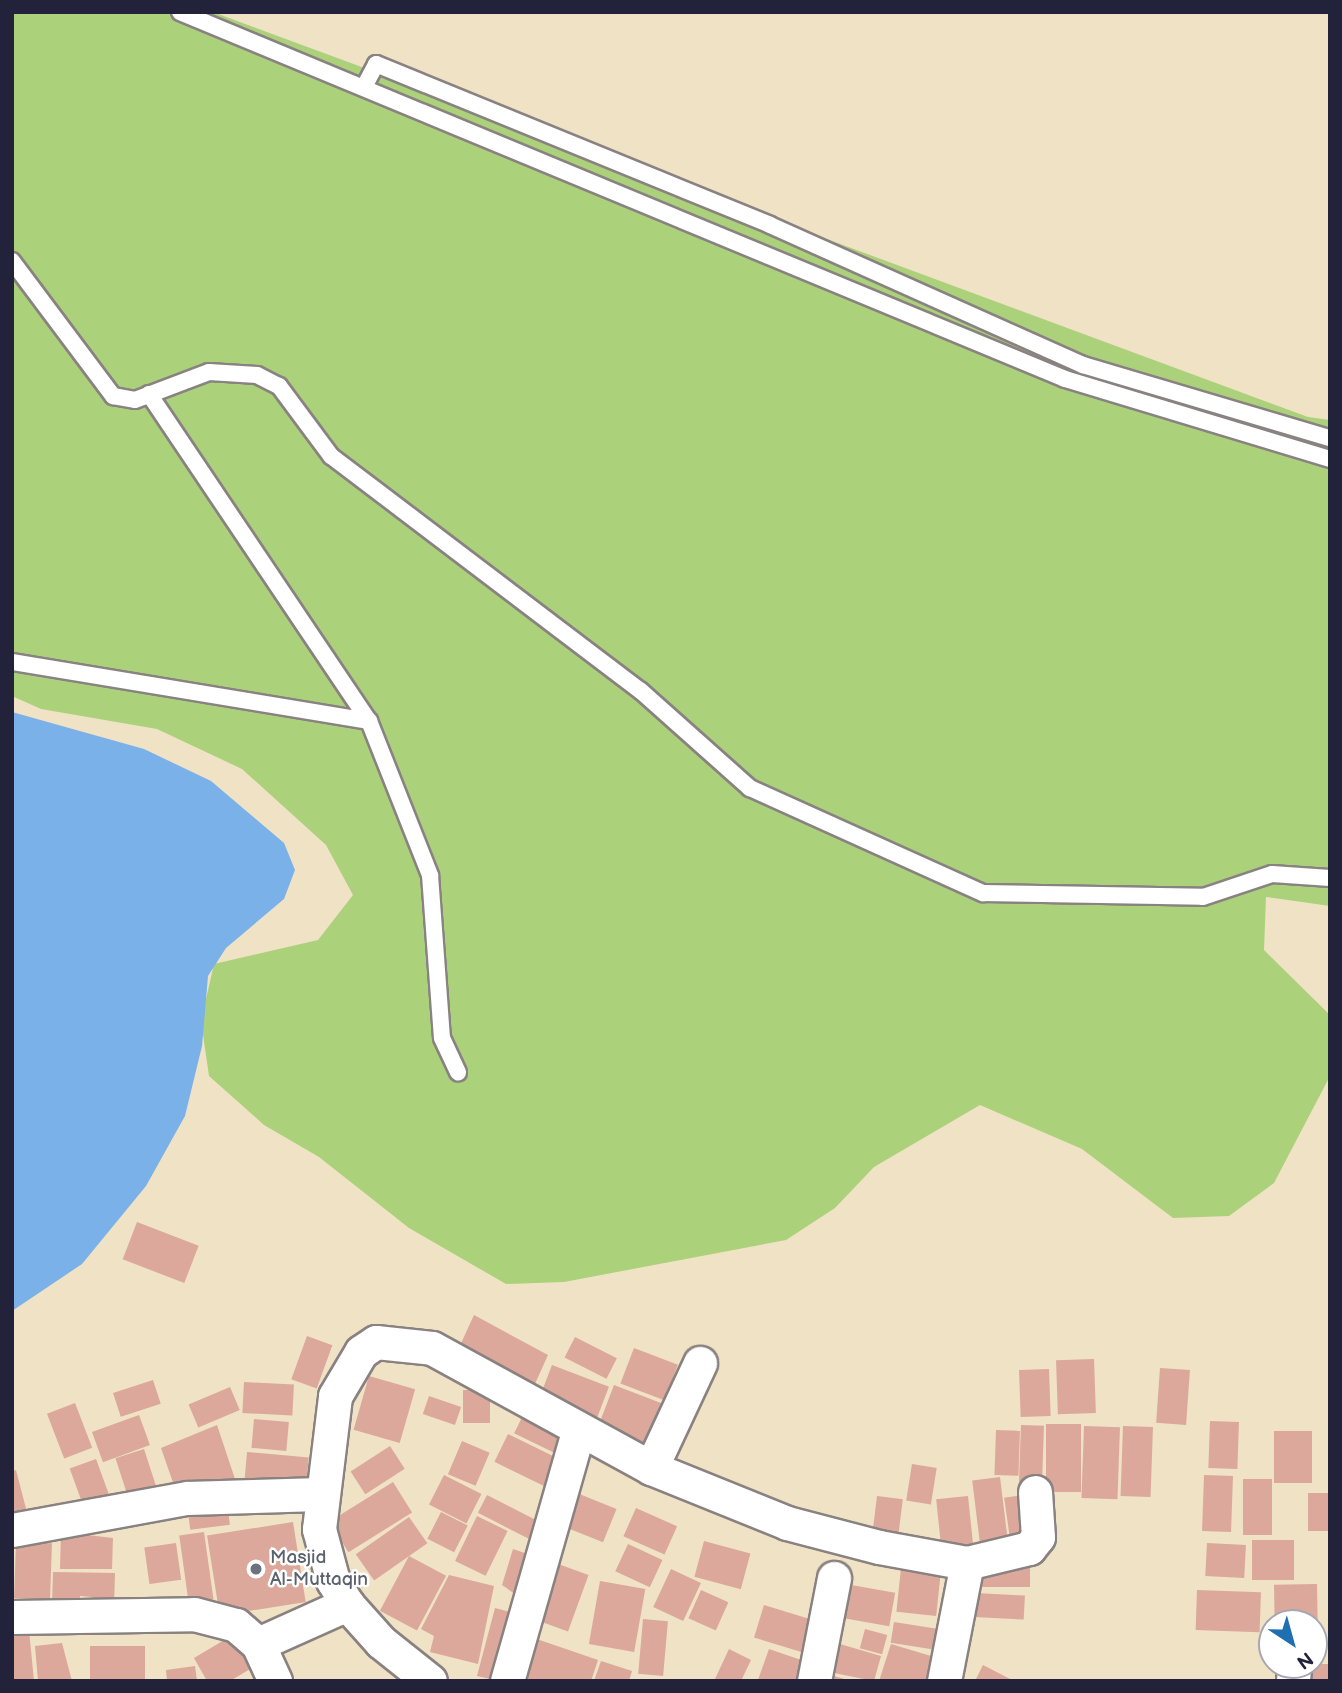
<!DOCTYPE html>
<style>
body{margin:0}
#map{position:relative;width:1342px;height:1693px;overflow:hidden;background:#f0e2c5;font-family:"Balsamiq Sans",sans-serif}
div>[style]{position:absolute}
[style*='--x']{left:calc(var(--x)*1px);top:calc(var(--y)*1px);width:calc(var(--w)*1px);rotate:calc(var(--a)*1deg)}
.green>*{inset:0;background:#acd17b}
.water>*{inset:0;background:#79b1e8}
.building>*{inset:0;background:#dba89b;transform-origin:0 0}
.roads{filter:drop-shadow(2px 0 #898280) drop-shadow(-2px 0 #898280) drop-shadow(0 2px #898280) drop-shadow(0 -2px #898280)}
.lane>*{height:16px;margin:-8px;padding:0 8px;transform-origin:8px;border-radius:8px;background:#fff}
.street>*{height:33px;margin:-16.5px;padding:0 16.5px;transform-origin:16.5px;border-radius:16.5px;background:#fff}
.dots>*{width:19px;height:19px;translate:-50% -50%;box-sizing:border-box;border:4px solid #fff;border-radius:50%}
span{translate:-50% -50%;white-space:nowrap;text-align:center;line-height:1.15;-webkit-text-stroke:5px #fff;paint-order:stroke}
.worship-label{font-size:19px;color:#5b616d}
.left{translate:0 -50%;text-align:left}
.frame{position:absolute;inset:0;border:14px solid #22223b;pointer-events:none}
.north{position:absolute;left:1258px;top:1609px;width:70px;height:70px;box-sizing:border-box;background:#fff;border:2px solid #a7a7b1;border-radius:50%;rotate:144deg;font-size:19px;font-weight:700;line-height:28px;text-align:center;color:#22223b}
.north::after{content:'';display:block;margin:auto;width:24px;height:32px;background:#1f6fb2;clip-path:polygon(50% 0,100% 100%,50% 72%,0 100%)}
</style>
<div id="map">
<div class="green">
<div style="clip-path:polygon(12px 12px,213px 12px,1308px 417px,1330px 420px,1330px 906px,1266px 897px,1264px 950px,1330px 1015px,1330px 1076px,1274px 1183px,1229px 1216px,1173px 1218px,1082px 1149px,980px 1105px,874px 1167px,835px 1208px,786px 1240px,564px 1282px,506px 1284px,409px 1228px,319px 1157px,264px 1125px,209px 1076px,201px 1021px,214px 964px,318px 940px,353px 895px,326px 845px,242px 769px,157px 729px,41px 709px,12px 696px)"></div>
</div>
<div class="water">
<div style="clip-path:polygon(12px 712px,144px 749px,211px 781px,284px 843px,295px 870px,284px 899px,226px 948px,208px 976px,202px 1046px,185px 1116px,146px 1186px,82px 1264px,12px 1311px)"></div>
</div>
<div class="building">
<div style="left:137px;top:1222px;width:66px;height:40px;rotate:21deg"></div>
<div style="clip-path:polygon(474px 1315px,548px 1355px,534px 1386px,457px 1352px)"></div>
<div style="left:307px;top:1336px;width:27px;height:46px;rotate:20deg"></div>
<div style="left:575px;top:1337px;width:47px;height:23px;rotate:27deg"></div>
<div style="left:634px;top:1348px;width:47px;height:38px;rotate:21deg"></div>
<div style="left:1094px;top:1359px;width:54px;height:38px;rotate:88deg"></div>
<div style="left:552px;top:1365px;width:61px;height:39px;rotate:21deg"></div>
<div style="left:1160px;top:1368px;width:30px;height:55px;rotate:4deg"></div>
<div style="left:1049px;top:1369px;width:47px;height:30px;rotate:88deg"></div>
<div style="left:369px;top:1376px;width:48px;height:56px;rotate:16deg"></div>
<div style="left:153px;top:1380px;width:25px;height:42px;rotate:72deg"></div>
<div style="left:244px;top:1382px;width:50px;height:31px;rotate:3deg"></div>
<div style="left:614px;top:1385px;width:58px;height:47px;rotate:21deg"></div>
<div style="left:230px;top:1387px;width:25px;height:45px;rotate:67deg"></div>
<div style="left:463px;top:1390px;width:27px;height:33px"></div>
<div style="left:429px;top:1396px;width:34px;height:19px;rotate:19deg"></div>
<div style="left:75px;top:1403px;width:48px;height:30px;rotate:69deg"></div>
<div style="left:526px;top:1409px;width:48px;height:27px;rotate:26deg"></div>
<div style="left:139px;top:1415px;width:32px;height:50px;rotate:70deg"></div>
<div style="left:254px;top:1419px;width:35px;height:29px;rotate:5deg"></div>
<div style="left:1210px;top:1421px;width:29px;height:47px;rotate:2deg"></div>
<div style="left:1046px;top:1424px;width:35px;height:68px"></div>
<div style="clip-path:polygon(217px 1425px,236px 1482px,177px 1494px,161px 1448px)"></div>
<div style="left:1021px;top:1425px;width:23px;height:62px;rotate:2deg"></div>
<div style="left:1084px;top:1426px;width:36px;height:72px;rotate:2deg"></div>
<div style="left:1123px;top:1426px;width:30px;height:70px;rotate:2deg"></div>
<div style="left:996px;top:1430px;width:24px;height:45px;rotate:2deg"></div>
<div style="left:1274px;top:1431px;width:38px;height:52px"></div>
<div style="left:508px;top:1434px;width:62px;height:31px;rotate:26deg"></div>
<div style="left:462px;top:1441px;width:30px;height:36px;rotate:23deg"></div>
<div style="left:390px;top:1446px;width:27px;height:47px;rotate:57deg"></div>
<div style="left:144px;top:1449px;width:46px;height:30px;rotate:72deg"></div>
<div style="left:247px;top:1452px;width:62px;height:33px;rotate:5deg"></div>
<div style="left:96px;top:1459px;width:44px;height:28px;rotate:70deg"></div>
<div style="left:912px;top:1464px;width:25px;height:37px;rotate:9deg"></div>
<div style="clip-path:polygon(16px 1470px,29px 1520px,12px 1524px,12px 1471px)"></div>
<div style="left:444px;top:1475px;width:42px;height:33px;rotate:27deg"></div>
<div style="left:1204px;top:1475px;width:29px;height:56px;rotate:2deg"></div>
<div style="left:1000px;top:1477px;width:65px;height:28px;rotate:83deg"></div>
<div style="left:1243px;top:1479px;width:29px;height:56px"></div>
<div style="left:393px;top:1482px;width:36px;height:75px;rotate:58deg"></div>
<div style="left:572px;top:1491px;width:48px;height:36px;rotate:22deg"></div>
<div style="left:1330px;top:1493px;width:38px;height:22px;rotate:90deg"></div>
<div style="left:487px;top:1495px;width:62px;height:20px;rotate:27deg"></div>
<div style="left:1024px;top:1495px;width:43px;height:20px;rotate:82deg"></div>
<div style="left:877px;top:1496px;width:26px;height:41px;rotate:7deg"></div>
<div style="left:968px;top:1496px;width:53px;height:32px;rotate:84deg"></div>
<div style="left:227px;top:1501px;width:24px;height:40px;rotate:83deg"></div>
<div style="left:636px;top:1508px;width:45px;height:31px;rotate:24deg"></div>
<div style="left:441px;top:1512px;width:30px;height:30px;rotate:27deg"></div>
<div style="left:477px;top:1516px;width:34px;height:50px;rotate:26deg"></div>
<div style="left:409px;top:1517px;width:32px;height:65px;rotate:55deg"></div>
<div style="left:293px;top:1522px;width:81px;height:87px;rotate:81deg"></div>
<div style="clip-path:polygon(61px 1532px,113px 1538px,112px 1569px,60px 1569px)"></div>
<div style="left:204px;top:1532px;width:68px;height:25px;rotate:82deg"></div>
<div style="left:1252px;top:1540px;width:42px;height:40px"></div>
<div style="left:704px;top:1541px;width:48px;height:37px;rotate:15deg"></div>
<div style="left:16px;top:1542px;width:36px;height:56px;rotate:2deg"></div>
<div style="left:176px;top:1543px;width:37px;height:32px;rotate:82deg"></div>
<div style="left:1207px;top:1543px;width:39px;height:33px;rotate:3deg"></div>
<div style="left:628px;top:1544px;width:38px;height:30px;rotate:25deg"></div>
<div style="clip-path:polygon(513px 1549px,542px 1559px,522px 1599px,502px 1585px)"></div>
<div style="left:409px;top:1556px;width:42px;height:62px;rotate:28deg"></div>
<div style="left:550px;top:1561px;width:41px;height:60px;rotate:20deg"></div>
<div style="left:975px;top:1563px;width:55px;height:24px"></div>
<div style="left:901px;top:1568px;width:40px;height:44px;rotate:6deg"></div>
<div style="left:671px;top:1569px;width:33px;height:42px;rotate:25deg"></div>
<div style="clip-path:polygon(53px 1572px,115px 1573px,114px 1606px,92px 1605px,92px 1597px,80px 1596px,80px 1604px,52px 1604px)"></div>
<div style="clip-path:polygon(449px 1575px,494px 1586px,478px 1664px,430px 1652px,434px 1636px,421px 1629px)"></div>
<div style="left:600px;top:1581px;width:46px;height:64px;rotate:10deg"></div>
<div style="left:840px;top:1583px;width:56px;height:34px;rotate:10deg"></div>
<div style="left:1317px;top:1584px;width:42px;height:43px;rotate:89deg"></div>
<div style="left:701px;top:1590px;width:30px;height:31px;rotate:24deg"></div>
<div style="left:1197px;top:1590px;width:64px;height:40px;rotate:2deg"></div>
<div style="left:975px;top:1593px;width:50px;height:24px;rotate:3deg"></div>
<div style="left:764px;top:1605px;width:52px;height:34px;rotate:17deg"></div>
<div style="clip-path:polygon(495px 1608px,521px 1615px,499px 1681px,477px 1676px)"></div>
<div style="left:643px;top:1619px;width:25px;height:55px;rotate:5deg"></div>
<div style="left:894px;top:1622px;width:53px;height:21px;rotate:9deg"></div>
<div style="left:865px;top:1629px;width:23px;height:20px;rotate:15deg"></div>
<div style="clip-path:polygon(29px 1630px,34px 1681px,12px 1681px,12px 1632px)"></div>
<div style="clip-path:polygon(241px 1630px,260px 1663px,230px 1681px,207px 1681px,194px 1658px)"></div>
<div style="clip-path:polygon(525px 1635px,598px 1660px,591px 1681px,510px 1681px)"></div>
<div style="clip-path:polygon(833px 1642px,881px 1656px,874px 1681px,824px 1671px)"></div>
<div style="clip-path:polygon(62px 1643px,72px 1681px,38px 1681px,35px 1646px)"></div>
<div style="clip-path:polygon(891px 1644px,941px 1659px,934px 1681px,879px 1681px)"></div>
<div style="left:145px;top:1646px;width:35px;height:55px;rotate:90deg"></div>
<div style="clip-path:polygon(729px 1649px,751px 1660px,741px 1681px,714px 1681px)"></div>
<div style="clip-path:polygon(769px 1649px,810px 1663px,804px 1681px,758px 1680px)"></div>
<div style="clip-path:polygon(601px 1661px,632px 1671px,629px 1681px,594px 1681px)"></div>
<div style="left:1330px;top:1664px;width:17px;height:27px;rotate:90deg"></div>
<div style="clip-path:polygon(983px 1665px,1014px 1681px,975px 1681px)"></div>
<div style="clip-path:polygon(195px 1666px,197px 1681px,167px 1681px,166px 1670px)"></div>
<div style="clip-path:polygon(827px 1674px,848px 1680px,848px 1681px,825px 1681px)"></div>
</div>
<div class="roads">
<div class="lane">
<div style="--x:180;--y:12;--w:958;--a:22.52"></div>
<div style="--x:1065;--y:379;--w:277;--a:16.8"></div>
<div style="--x:364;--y:87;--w:26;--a:-62"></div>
<div style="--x:376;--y:64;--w:426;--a:22.2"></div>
<div style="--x:770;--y:225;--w:343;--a:24.1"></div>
<div style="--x:1083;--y:365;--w:258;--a:16.5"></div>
<div style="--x:12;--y:261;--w:169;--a:53.2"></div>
<div style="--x:113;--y:396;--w:22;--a:10"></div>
<div style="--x:135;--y:400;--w:79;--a:-20.7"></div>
<div style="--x:209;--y:372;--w:48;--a:3.6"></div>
<div style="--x:257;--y:375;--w:25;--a:27"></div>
<div style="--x:279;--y:386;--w:87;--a:53.4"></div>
<div style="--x:331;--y:456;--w:389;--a:37.2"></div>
<div style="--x:641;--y:691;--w:146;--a:41.7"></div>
<div style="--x:750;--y:788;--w:256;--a:24.3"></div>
<div style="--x:983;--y:893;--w:220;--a:1"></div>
<div style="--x:1203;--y:897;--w:73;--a:-18.4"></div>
<div style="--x:1272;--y:874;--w:58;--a:3.9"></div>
<div style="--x:149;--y:394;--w:394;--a:56.1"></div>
<div style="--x:369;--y:721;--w:166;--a:68.4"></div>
<div style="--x:430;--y:875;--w:163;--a:85.8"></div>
<div style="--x:442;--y:1038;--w:38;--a:65"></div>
<div style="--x:12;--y:662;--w:362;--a:9.4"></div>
</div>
<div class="street">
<div style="--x:651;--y:1468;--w:116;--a:-65"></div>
<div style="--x:12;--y:1530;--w:178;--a:-10.4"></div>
<div style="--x:187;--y:1498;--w:133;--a:-1.7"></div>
<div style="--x:12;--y:1617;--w:182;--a:-0.9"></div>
<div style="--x:194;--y:1614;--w:43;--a:14.7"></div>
<div style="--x:236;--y:1625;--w:29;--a:41"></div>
<div style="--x:258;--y:1644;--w:98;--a:-24.2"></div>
<div style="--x:258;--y:1644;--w:41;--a:65.3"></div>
<div style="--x:430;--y:1681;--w:63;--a:-141.5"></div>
<div style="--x:381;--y:1642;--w:51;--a:-131.8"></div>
<div style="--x:347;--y:1604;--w:27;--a:-121"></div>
<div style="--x:333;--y:1581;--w:54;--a:-105.1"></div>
<div style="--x:319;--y:1529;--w:134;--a:-83.1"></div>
<div style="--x:335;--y:1396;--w:51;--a:-59.4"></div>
<div style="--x:361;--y:1352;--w:18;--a:-34"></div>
<div style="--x:376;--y:1342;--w:56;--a:6.1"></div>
<div style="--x:432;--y:1348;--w:250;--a:28.7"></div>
<div style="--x:651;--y:1468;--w:147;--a:22"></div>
<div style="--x:787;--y:1523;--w:95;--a:14.6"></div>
<div style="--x:879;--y:1547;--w:89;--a:10.3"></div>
<div style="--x:967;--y:1563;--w:64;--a:-13.6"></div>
<div style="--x:1029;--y:1548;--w:14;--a:-51"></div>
<div style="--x:1038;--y:1537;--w:45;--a:-93.8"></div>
<div style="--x:507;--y:1681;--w:259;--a:-74.1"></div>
<div style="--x:814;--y:1681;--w:105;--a:-79"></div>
<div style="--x:944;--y:1681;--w:120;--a:-79"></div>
<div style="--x:1293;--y:1681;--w:16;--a:-86"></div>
</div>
</div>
<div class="dots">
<div style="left:256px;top:1569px;background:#6b7280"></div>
</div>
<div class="worship-label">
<span class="left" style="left:270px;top:1569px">Masjid<br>Al-Muttaqin</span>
</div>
<div class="frame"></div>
<div class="north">N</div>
</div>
